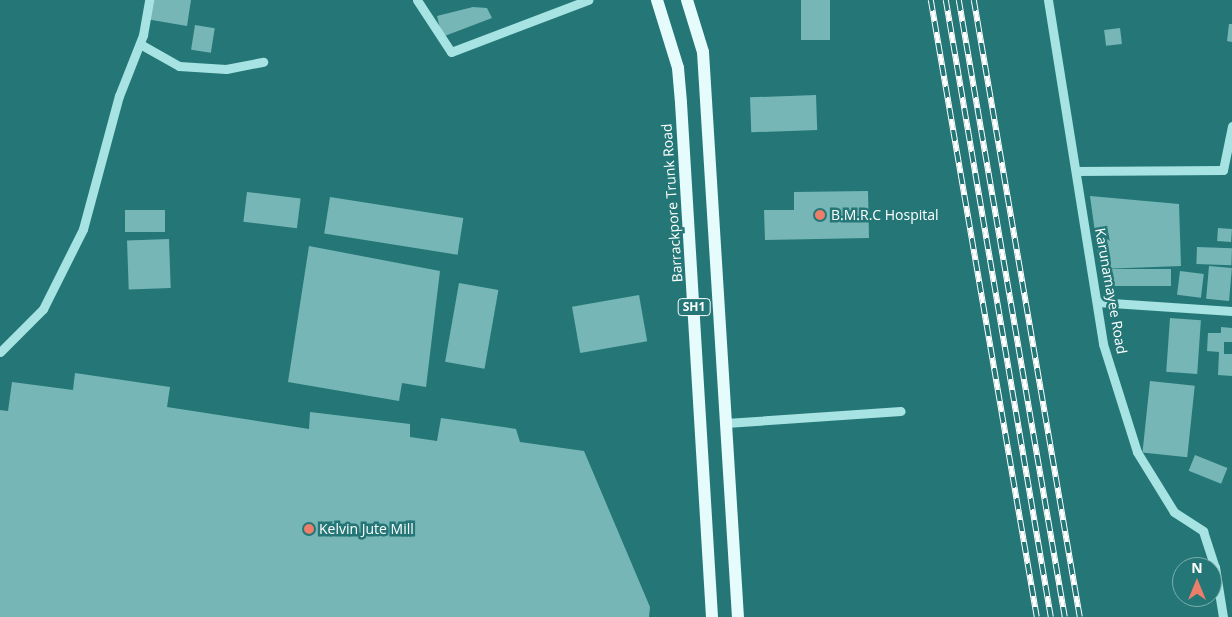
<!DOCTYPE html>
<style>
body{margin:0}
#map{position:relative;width:1232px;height:617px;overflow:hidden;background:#257777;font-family:"Open Sans",sans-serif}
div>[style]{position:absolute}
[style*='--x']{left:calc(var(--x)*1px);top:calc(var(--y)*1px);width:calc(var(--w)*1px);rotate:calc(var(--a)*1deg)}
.building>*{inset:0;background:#76b6b6;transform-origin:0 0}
.minor>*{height:9px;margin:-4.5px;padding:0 4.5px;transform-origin:4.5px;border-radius:4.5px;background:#a6e3e2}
.major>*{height:12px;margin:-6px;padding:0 6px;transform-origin:6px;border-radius:6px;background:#e5fbfc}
.rail>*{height:5.5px;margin-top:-2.75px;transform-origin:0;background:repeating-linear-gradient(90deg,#257777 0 11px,#fff 0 22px);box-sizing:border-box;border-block:1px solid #fff}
.dots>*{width:14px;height:14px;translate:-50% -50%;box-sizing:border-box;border:2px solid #257777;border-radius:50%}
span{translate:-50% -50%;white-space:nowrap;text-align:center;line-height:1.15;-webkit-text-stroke:5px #257777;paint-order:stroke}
.shield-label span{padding:1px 4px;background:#257777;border:1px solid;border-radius:4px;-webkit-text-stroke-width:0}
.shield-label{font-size:12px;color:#fff;font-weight:700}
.street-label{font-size:14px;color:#fff}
.poi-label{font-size:14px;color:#fff}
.left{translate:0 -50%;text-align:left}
.north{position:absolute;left:1172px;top:557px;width:50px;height:50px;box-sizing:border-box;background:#257777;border:1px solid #7cadad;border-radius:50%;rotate:0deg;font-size:14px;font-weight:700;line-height:20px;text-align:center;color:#fff}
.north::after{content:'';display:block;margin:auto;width:18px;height:22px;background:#ec7e6a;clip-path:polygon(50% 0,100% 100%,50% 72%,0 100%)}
</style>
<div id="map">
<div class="building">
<div style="clip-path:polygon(149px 0,191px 0,187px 26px,146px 19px)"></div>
<div style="left:801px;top:0;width:29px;height:40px"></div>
<div style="clip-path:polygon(473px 7px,487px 8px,492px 18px,442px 37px,437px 16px)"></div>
<div style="clip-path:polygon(1229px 24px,1232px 24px,1232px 42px,1227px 41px)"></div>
<div style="left:195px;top:25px;width:20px;height:25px;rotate:9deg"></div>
<div style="left:1120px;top:28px;width:16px;height:16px;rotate:83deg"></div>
<div style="left:816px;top:95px;width:35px;height:66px;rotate:88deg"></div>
<div style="clip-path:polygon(868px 191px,869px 238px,765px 240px,764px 210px,794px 210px,794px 192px)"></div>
<div style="left:247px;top:192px;width:54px;height:30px;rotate:7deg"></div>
<div style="clip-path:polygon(1090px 196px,1179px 204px,1181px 266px,1100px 269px)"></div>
<div style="left:330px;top:197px;width:135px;height:37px;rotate:9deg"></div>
<div style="left:125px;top:210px;width:40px;height:22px"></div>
<div style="left:1218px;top:228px;width:14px;height:13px;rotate:4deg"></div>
<div style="left:169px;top:239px;width:49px;height:42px;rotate:88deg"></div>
<div style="clip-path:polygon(309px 246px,440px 271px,426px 387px,402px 383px,399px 401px,288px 382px)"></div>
<div style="left:1197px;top:247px;width:35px;height:17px;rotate:2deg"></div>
<div style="left:1209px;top:266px;width:23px;height:33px;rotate:5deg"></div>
<div style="left:1171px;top:269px;width:17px;height:64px;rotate:90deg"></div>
<div style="left:1180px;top:271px;width:24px;height:24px;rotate:7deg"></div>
<div style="left:459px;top:283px;width:40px;height:80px;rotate:10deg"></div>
<div style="left:639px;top:295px;width:47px;height:68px;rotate:80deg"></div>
<div style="left:1170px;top:318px;width:31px;height:54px;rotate:4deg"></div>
<div style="clip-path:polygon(1221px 327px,1232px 328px,1232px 342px,1224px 342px,1224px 354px,1232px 354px,1232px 376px,1218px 375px,1219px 352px,1207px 351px,1208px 333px,1221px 333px)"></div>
<div style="clip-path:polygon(75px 373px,170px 387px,167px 407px,309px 429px,310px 412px,410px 424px,410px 437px,437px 441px,441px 418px,516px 429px,520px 442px,584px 451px,650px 607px,649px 617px,0 617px,0 410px,8px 411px,12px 382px,73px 390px)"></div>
<div style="left:1150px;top:381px;width:45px;height:72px;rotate:6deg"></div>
<div style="left:1195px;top:455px;width:35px;height:17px;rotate:22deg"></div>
</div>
<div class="minor">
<div style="--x:417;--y:0;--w:62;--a:56.8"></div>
<div style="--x:451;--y:52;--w:147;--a:-20.8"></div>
<div style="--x:1048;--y:0;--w:348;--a:80.9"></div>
<div style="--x:1103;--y:344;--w:113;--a:72.5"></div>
<div style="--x:1137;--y:452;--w:70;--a:58.3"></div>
<div style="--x:1174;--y:512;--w:35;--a:33"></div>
<div style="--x:1203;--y:531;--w:38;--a:72"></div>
<div style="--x:1215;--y:567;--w:51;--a:80.9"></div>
<div style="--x:140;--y:44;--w:45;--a:29.4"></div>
<div style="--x:179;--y:66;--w:47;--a:3.7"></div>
<div style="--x:226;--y:69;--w:38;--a:-11"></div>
<div style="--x:1076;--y:171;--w:147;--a:-0.4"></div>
<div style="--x:1223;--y:170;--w:45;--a:-78.4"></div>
<div style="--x:1097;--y:302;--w:135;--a:3.8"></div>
<div style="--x:0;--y:352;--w:61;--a:-45"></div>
<div style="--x:43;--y:309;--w:89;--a:-63.4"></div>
<div style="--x:83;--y:229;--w:138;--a:-74.9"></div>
<div style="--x:119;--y:96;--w:66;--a:-68.5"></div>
<div style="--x:143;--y:35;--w:36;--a:-80"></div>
<div style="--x:726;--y:423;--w:175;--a:-3.9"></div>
</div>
<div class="major">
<div style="--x:657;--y:0;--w:71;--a:72.8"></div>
<div style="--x:678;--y:68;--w:35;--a:85"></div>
<div style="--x:681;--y:103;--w:515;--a:86.55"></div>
<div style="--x:687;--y:0;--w:54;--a:72.9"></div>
<div style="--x:703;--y:52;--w:566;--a:86.46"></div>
</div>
<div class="rail">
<div style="--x:931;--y:0;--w:626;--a:80.25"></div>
<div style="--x:946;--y:0;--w:626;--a:80.34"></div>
<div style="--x:959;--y:0;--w:626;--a:80.25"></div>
<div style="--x:974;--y:0;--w:626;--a:80.25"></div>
</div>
<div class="dots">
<div style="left:820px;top:215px;background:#ec7e6a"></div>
<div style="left:309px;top:529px;background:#ec7e6a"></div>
</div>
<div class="shield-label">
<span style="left:694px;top:307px">SH1</span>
</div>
<div class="street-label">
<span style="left:672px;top:203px;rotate:-94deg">Barrackpore Trunk Road</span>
<span style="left:1111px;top:291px;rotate:80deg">Karunamayee Road</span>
</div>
<div class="poi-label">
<span class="left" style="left:831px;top:215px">B.M.R.C Hospital</span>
<span class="left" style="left:319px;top:529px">Kelvin Jute Mill</span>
</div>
<div class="north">N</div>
</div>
